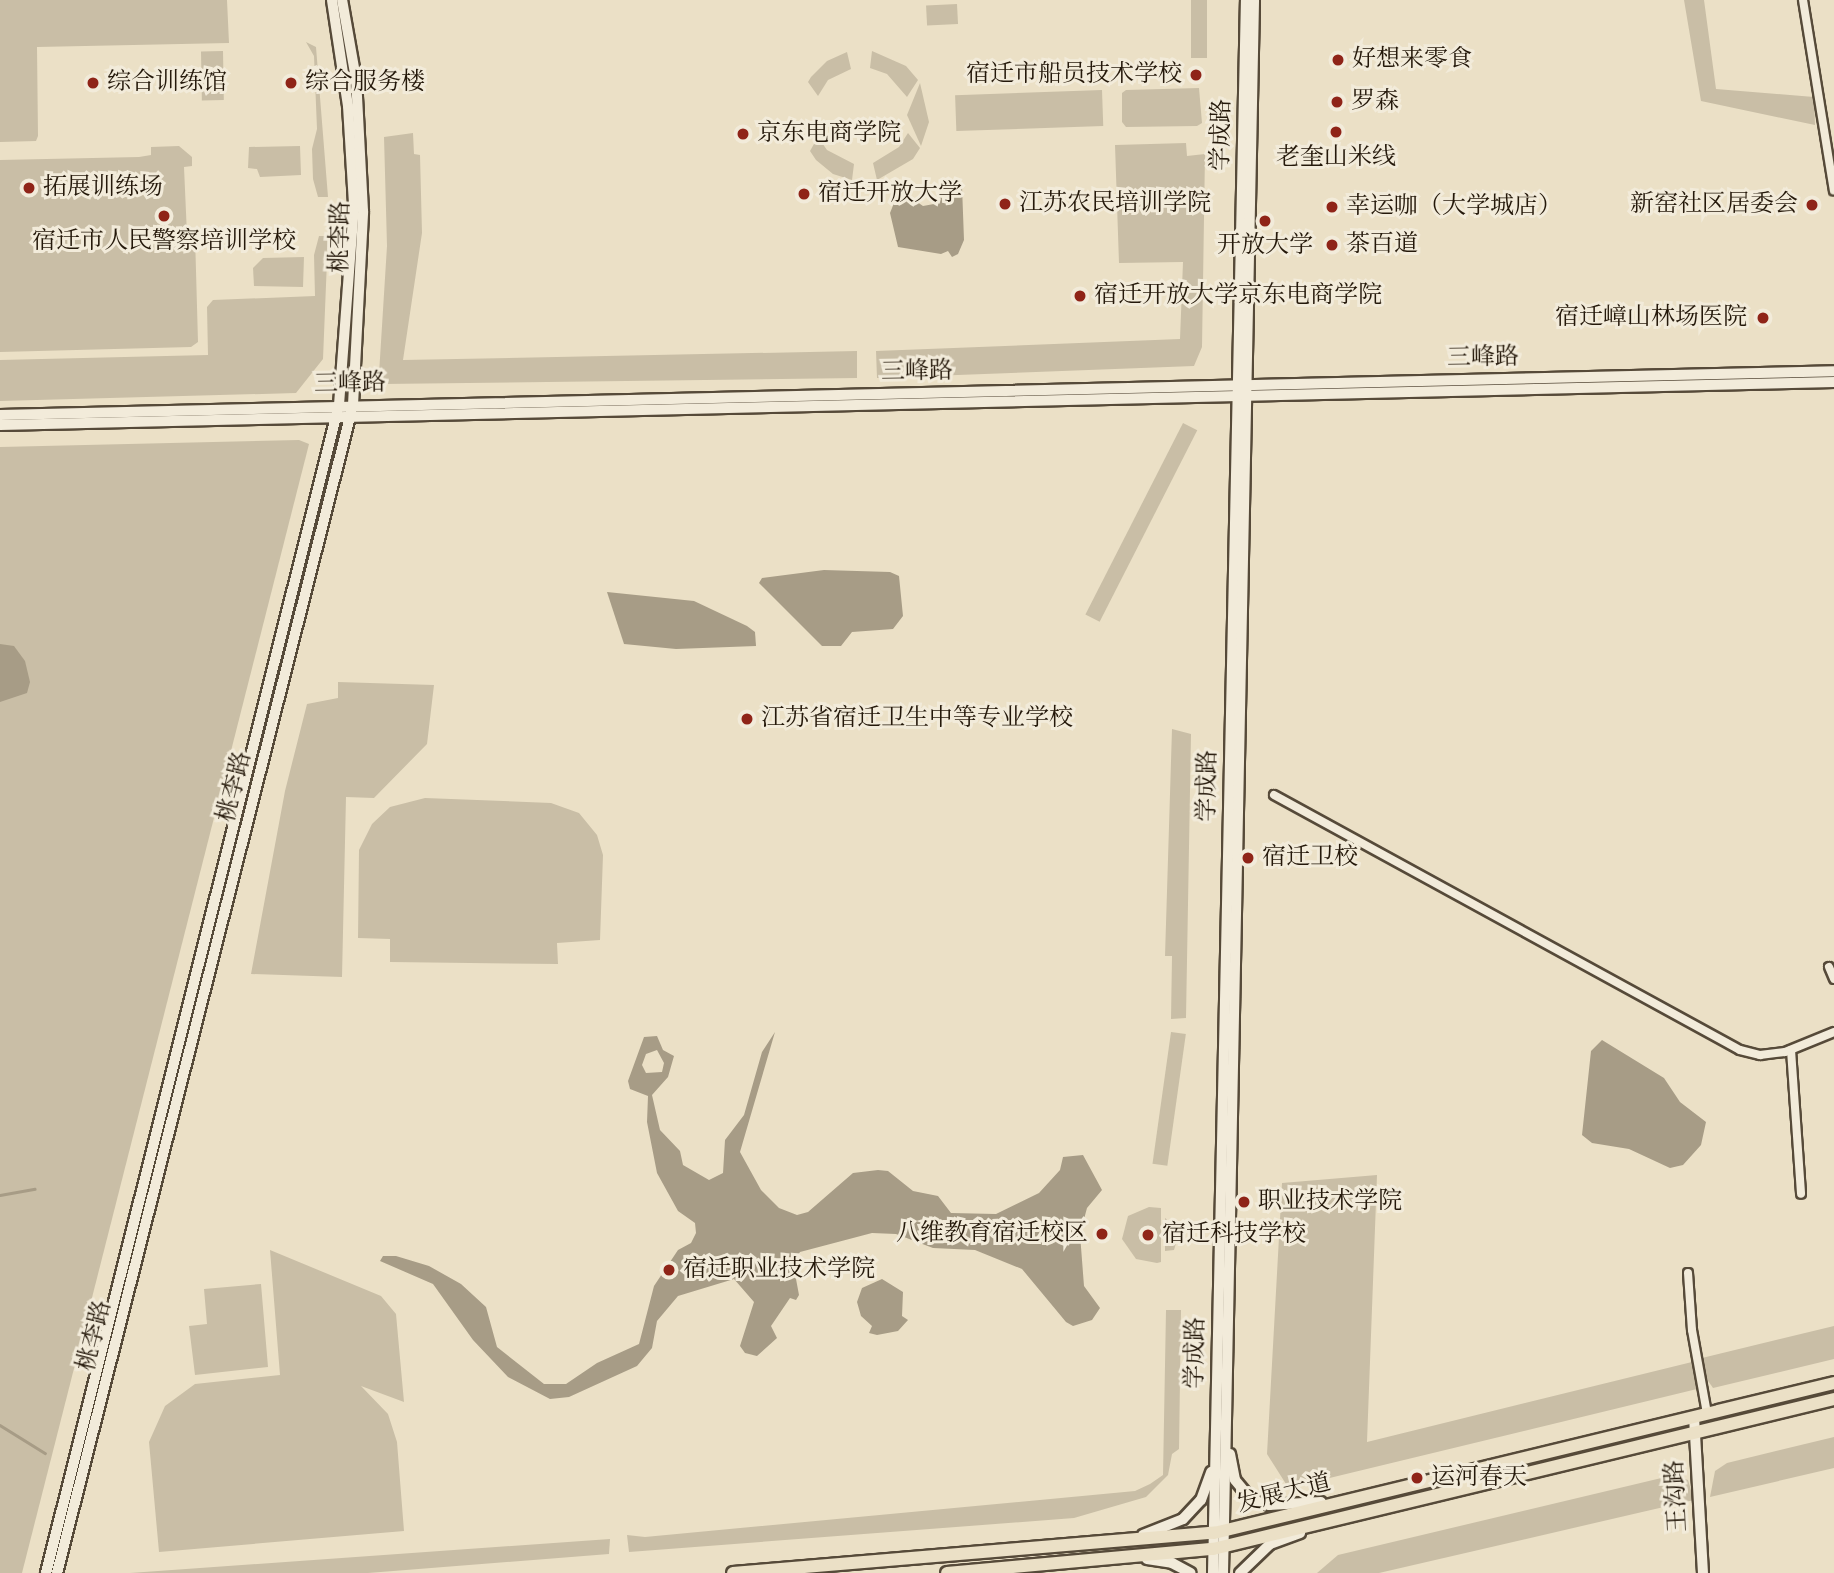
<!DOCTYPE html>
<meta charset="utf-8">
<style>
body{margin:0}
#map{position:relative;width:1834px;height:1573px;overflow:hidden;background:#ebe0c6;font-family:"IM FELL DW Pica","Noto Serif SC",serif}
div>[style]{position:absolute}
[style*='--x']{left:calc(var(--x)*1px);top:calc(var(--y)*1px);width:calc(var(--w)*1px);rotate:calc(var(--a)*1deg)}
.green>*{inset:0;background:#c9bea6;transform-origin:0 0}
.water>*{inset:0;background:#a79c86}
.stream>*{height:2.5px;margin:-1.25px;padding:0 1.25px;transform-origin:1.25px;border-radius:1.25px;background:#a79c86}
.roads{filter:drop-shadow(2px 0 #564a39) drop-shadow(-2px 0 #564a39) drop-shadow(0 2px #564a39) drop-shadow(0 -2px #564a39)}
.minor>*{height:8px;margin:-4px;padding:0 4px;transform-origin:4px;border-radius:4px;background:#f2ebda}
.tertiary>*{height:10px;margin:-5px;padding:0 5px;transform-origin:5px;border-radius:5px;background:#f2ebda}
.secondary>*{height:10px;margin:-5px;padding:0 5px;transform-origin:5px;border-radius:5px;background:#f2ebda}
.primary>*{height:12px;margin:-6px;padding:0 6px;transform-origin:6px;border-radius:6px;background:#ebe0c6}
.dots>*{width:19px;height:19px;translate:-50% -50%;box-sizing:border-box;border:4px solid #f2ebda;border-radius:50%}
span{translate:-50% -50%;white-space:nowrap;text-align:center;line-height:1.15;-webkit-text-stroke:6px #f2ebda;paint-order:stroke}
.poi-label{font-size:24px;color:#24180a}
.left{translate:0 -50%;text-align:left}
.right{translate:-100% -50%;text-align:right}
.street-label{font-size:24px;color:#24180a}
</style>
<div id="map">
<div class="green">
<div style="clip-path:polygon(0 0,227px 0,229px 43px,37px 47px,38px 136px,36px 141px,0 142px)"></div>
<div style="left:1191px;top:0;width:16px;height:58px"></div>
<div style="clip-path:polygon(1684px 0,1704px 0,1716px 89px,1814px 97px,1815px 125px,1701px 101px)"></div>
<div style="left:957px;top:4px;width:20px;height:31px;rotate:87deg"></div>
<div style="clip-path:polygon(306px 42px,316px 47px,328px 197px,318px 197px,313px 179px,312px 149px,317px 129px,314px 56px)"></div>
<div style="left:223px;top:51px;width:49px;height:22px;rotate:89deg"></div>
<div style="clip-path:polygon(872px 51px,906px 66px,918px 80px,907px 97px,887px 74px,870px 68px)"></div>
<div style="clip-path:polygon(847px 52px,851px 69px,828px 80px,818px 96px,808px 82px,811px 77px,827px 61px)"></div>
<div style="clip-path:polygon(920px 83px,929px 122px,921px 146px,907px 115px)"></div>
<div style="clip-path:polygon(1199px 88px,1202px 123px,1197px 126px,1126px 127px,1122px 122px,1122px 93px,1126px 90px)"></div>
<div style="left:1102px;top:90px;width:36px;height:147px;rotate:88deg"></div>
<div style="clip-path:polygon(413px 133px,414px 154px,420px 155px,422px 233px,403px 360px,857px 351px,857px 378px,383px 384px,379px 374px,387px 246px,384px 137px)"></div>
<div style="clip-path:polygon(908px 133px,920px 148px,913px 159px,877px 180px,873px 163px,899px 147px)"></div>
<div style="clip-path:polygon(818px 137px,827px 150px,854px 164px,852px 180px,833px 174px,816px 160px,810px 151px)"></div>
<div style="clip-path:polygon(1186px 143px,1187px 156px,1205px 154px,1202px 347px,1194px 366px,877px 378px,876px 351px,1180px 339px,1183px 262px,1119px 263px,1115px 145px)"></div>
<div style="clip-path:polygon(179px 146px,192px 157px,192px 166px,184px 167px,187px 235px,195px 235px,198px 342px,191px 347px,0 352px,0 160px,139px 157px,151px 155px,151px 147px)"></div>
<div style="clip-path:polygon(300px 146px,301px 175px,260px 177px,257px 169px,248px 168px,249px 147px)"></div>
<div style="clip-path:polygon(319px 236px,328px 236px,323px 359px,296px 393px,0 401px,0 360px,208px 355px,207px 307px,213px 300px,315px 296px,314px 255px)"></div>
<div style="clip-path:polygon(304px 257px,303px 287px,254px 286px,253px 268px,263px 258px)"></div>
<div style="left:1183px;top:423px;width:16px;height:215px;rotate:27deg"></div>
<div style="clip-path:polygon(299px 440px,309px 444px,307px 452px,22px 1573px,0 1573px,0 447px)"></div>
<div style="clip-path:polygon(338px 682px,434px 685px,427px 744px,374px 798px,346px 797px,342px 977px,251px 974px,285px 791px,307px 704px,338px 698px)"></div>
<div style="clip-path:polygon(1172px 729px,1191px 734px,1186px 1018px,1171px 1019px,1172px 956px,1165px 956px)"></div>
<div style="clip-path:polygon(425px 798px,551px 803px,579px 813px,597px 835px,603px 855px,600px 940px,557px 943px,558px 964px,390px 962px,390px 939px,358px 938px,359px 850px,372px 824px,390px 807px)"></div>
<div style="left:1171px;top:1032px;width:15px;height:133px;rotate:8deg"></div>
<div style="clip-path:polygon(1377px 1175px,1367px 1442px,1692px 1362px,1697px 1389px,1313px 1482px,1286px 1484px,1267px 1454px,1282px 1183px)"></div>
<div style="clip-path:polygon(1149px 1207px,1161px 1208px,1161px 1262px,1157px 1263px,1136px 1259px,1122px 1239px,1128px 1216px)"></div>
<div style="clip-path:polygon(1165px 1218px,1180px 1230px,1174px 1250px,1165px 1251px)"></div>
<div style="clip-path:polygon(270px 1250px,381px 1296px,396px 1314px,404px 1402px,361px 1386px,388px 1414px,397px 1442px,404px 1531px,159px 1552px,149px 1442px,165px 1406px,195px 1384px,280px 1375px)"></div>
<div style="clip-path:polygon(261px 1284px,268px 1367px,195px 1375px,189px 1326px,207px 1324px,204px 1289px)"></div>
<div style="clip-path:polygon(1166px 1310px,1181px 1310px,1179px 1449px,1172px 1454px,1168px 1475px,1146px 1497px,1074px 1518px,629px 1552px,627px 1535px,645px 1537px,1135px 1491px,1150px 1484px,1163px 1475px)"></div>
<div style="clip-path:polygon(1834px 1326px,1834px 1359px,1713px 1388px,1706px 1378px,1702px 1358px)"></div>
<div style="clip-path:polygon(1834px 1437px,1834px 1468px,1710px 1497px,1715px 1471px,1727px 1463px)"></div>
<div style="clip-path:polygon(1674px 1475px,1688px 1480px,1694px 1500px,1379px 1573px,1317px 1573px,1338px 1555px)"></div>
<div style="clip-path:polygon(610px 1539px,609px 1554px,368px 1573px,130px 1573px)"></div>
</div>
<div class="water">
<div style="clip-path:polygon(957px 183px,962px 186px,964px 240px,958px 254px,952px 257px,948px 251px,941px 254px,898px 247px,890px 213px,896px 198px,907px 195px,923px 206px,934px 204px,951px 184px)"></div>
<div style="clip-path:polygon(824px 570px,890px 572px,899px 576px,903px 616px,893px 629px,852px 632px,841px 646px,822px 646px,759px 583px,762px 578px)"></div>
<div style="clip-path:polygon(607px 592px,694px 601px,747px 626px,755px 632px,756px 646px,676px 649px,624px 644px)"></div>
<div style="clip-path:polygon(0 644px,14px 646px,25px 661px,30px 682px,27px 693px,0 702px)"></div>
<div style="clip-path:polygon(evenodd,775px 1032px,740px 1152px,761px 1190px,779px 1208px,797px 1215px,808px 1212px,853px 1173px,878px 1170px,888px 1171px,913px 1191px,938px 1196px,951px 1213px,996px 1214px,1039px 1193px,1060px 1170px,1063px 1157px,1083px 1155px,1102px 1190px,1087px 1208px,1080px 1234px,1084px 1286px,1100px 1308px,1092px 1320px,1073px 1326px,1066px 1322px,1022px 1269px,975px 1250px,933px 1248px,896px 1234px,872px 1233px,800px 1252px,793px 1263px,799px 1295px,796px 1300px,790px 1298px,771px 1326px,777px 1338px,757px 1356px,745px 1353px,740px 1346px,754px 1302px,734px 1279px,678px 1296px,657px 1321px,652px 1348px,637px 1366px,569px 1397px,550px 1399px,508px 1377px,473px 1340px,433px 1284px,380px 1261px,383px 1256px,396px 1256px,429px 1266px,461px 1284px,486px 1307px,497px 1347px,544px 1384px,566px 1384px,597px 1363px,639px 1344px,654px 1286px,678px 1250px,691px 1243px,696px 1233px,695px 1223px,678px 1211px,657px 1173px,647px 1122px,648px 1096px,630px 1089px,628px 1081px,644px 1037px,657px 1036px,663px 1050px,674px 1056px,668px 1077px,652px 1095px,660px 1130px,680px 1151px,683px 1165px,709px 1180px,723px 1173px,725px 1140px,744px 1115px,762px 1052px,775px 1032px,657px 1050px,664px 1063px,662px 1072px,646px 1073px,642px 1065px,646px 1054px,657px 1050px)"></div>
<div style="clip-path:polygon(1602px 1040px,1664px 1078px,1680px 1102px,1706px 1122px,1701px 1145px,1683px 1165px,1670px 1168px,1629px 1149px,1592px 1143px,1582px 1135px,1591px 1051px)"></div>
<div style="clip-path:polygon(882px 1279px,903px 1292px,902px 1316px,908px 1320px,898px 1331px,877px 1335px,869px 1333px,872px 1326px,861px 1316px,857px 1302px,862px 1288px)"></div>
</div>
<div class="stream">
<div style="--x:0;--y:1195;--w:35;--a:-10"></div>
<div style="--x:0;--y:1425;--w:53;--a:31.9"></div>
</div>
<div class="roads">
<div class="minor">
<div style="--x:1803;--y:0;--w:193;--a:80.8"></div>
<div style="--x:1274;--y:795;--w:531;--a:28.69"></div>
<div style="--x:1740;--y:1050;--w:21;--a:14"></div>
<div style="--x:1760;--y:1055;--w:25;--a:-7"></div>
<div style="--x:1785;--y:1052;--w:53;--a:-22.2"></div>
<div style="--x:1829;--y:967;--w:13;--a:67"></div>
<div style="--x:1791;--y:1050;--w:144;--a:86"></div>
<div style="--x:1688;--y:1273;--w:57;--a:86"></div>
<div style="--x:1692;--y:1330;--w:84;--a:79.8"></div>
</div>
<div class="tertiary">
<div style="--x:1694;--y:1417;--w:156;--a:86.7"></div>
</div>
<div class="secondary">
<div style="--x:0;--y:415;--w:1835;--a:-1.37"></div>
<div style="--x:0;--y:425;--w:1835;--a:-1.34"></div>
<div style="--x:1230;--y:1454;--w:26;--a:79"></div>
<div style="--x:1235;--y:1480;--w:26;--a:50"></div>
<div style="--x:1252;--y:1500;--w:18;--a:16"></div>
<div style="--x:1269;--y:1505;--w:52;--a:-3.3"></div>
<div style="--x:1143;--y:1535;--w:43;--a:-21.8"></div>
<div style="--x:1183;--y:1519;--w:26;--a:-47"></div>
<div style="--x:1201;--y:1500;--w:30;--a:-70"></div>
<div style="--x:1147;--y:1559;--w:25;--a:9"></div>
<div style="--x:1172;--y:1563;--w:21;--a:28"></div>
<div style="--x:46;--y:1573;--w:1204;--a:-75.92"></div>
<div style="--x:339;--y:405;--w:202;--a:-85.7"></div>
<div style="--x:354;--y:204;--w:98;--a:-93.5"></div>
<div style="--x:348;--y:106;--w:107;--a:-98.6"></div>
<div style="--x:57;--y:1573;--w:1205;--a:-75.78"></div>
<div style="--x:353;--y:405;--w:194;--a:-87"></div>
<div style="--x:363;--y:211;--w:132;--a:-93"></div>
<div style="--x:356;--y:79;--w:80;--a:-100"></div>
<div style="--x:1213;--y:1573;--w:1573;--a:-88.8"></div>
<div style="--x:1223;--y:1573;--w:1573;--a:-88.87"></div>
<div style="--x:1240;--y:1573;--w:42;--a:-44"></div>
<div style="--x:1270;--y:1544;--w:32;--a:-20"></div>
</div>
<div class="primary">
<div style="--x:733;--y:1573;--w:483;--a:-4.8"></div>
<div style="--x:1214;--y:1533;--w:638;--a:-13.6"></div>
<div style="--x:947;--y:1573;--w:267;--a:-5.2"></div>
<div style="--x:1213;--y:1549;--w:639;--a:-13.58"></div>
</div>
</div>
<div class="dots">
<div style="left:1338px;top:60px;background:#8f2418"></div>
<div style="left:1196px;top:75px;background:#8f2418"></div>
<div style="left:93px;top:83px;background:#8f2418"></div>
<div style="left:291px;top:83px;background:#8f2418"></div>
<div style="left:1337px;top:102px;background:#8f2418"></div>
<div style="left:1336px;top:132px;background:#8f2418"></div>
<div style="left:743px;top:134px;background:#8f2418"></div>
<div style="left:29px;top:188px;background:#8f2418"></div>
<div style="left:804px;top:194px;background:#8f2418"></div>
<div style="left:1005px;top:204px;background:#8f2418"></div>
<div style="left:1812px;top:205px;background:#8f2418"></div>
<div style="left:1332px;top:207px;background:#8f2418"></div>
<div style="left:164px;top:216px;background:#8f2418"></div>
<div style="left:1265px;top:221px;background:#8f2418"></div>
<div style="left:1332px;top:245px;background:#8f2418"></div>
<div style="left:1080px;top:296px;background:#8f2418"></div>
<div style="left:1763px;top:318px;background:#8f2418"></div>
<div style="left:747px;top:719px;background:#8f2418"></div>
<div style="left:1248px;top:858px;background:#8f2418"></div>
<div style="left:1244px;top:1202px;background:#8f2418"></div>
<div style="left:1102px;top:1234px;background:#8f2418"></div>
<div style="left:1148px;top:1235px;background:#8f2418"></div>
<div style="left:669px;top:1270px;background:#8f2418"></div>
<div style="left:1417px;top:1478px;background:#8f2418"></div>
</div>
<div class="poi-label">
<span class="left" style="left:1352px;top:60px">好想来零食</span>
<span class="right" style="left:1182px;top:75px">宿迁市船员技术学校</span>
<span class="left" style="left:107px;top:83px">综合训练馆</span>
<span class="left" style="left:305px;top:83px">综合服务楼</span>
<span class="left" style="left:1351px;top:102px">罗森</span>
<span class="left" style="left:757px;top:134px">京东电商学院</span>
<span style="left:1336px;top:158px">老奎山米线</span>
<span class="left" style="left:43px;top:188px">拓展训练场</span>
<span class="left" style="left:818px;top:194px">宿迁开放大学</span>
<span class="left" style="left:1019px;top:204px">江苏农民培训学院</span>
<span class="right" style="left:1798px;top:205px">新窑社区居委会</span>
<span class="left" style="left:1346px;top:207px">幸运咖（大学城店）</span>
<span style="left:164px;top:242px">宿迁市人民警察培训学校</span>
<span class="left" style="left:1346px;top:245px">茶百道</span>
<span style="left:1265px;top:246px">开放大学</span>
<span class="left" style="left:1094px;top:296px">宿迁开放大学京东电商学院</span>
<span class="right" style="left:1747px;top:318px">宿迁嶂山林场医院</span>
<span class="left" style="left:761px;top:719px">江苏省宿迁卫生中等专业学校</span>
<span class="left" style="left:1262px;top:858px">宿迁卫校</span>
<span class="left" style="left:1258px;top:1202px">职业技术学院</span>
<span class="right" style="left:1088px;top:1234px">八维教育宿迁校区</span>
<span class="left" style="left:1162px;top:1235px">宿迁科技学校</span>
<span class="left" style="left:683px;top:1270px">宿迁职业技术学院</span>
<span class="left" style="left:1431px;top:1478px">运河春天</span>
</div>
<div class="street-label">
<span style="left:1222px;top:135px;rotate:-89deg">学成路</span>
<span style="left:341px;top:237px;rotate:-89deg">桃李路</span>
<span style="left:1483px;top:358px;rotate:-1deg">三峰路</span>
<span style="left:917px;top:372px;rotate:-1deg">三峰路</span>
<span style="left:350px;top:384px;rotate:-1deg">三峰路</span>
<span style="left:1208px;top:786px;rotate:-89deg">学成路</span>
<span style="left:235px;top:787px;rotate:-76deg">桃李路</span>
<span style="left:95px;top:1336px;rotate:-76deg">桃李路</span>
<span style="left:1196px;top:1353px;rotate:-89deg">学成路</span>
<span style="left:1284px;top:1494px;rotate:-14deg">发展大道</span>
<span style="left:1677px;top:1496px;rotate:-93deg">王沟路</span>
</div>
</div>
